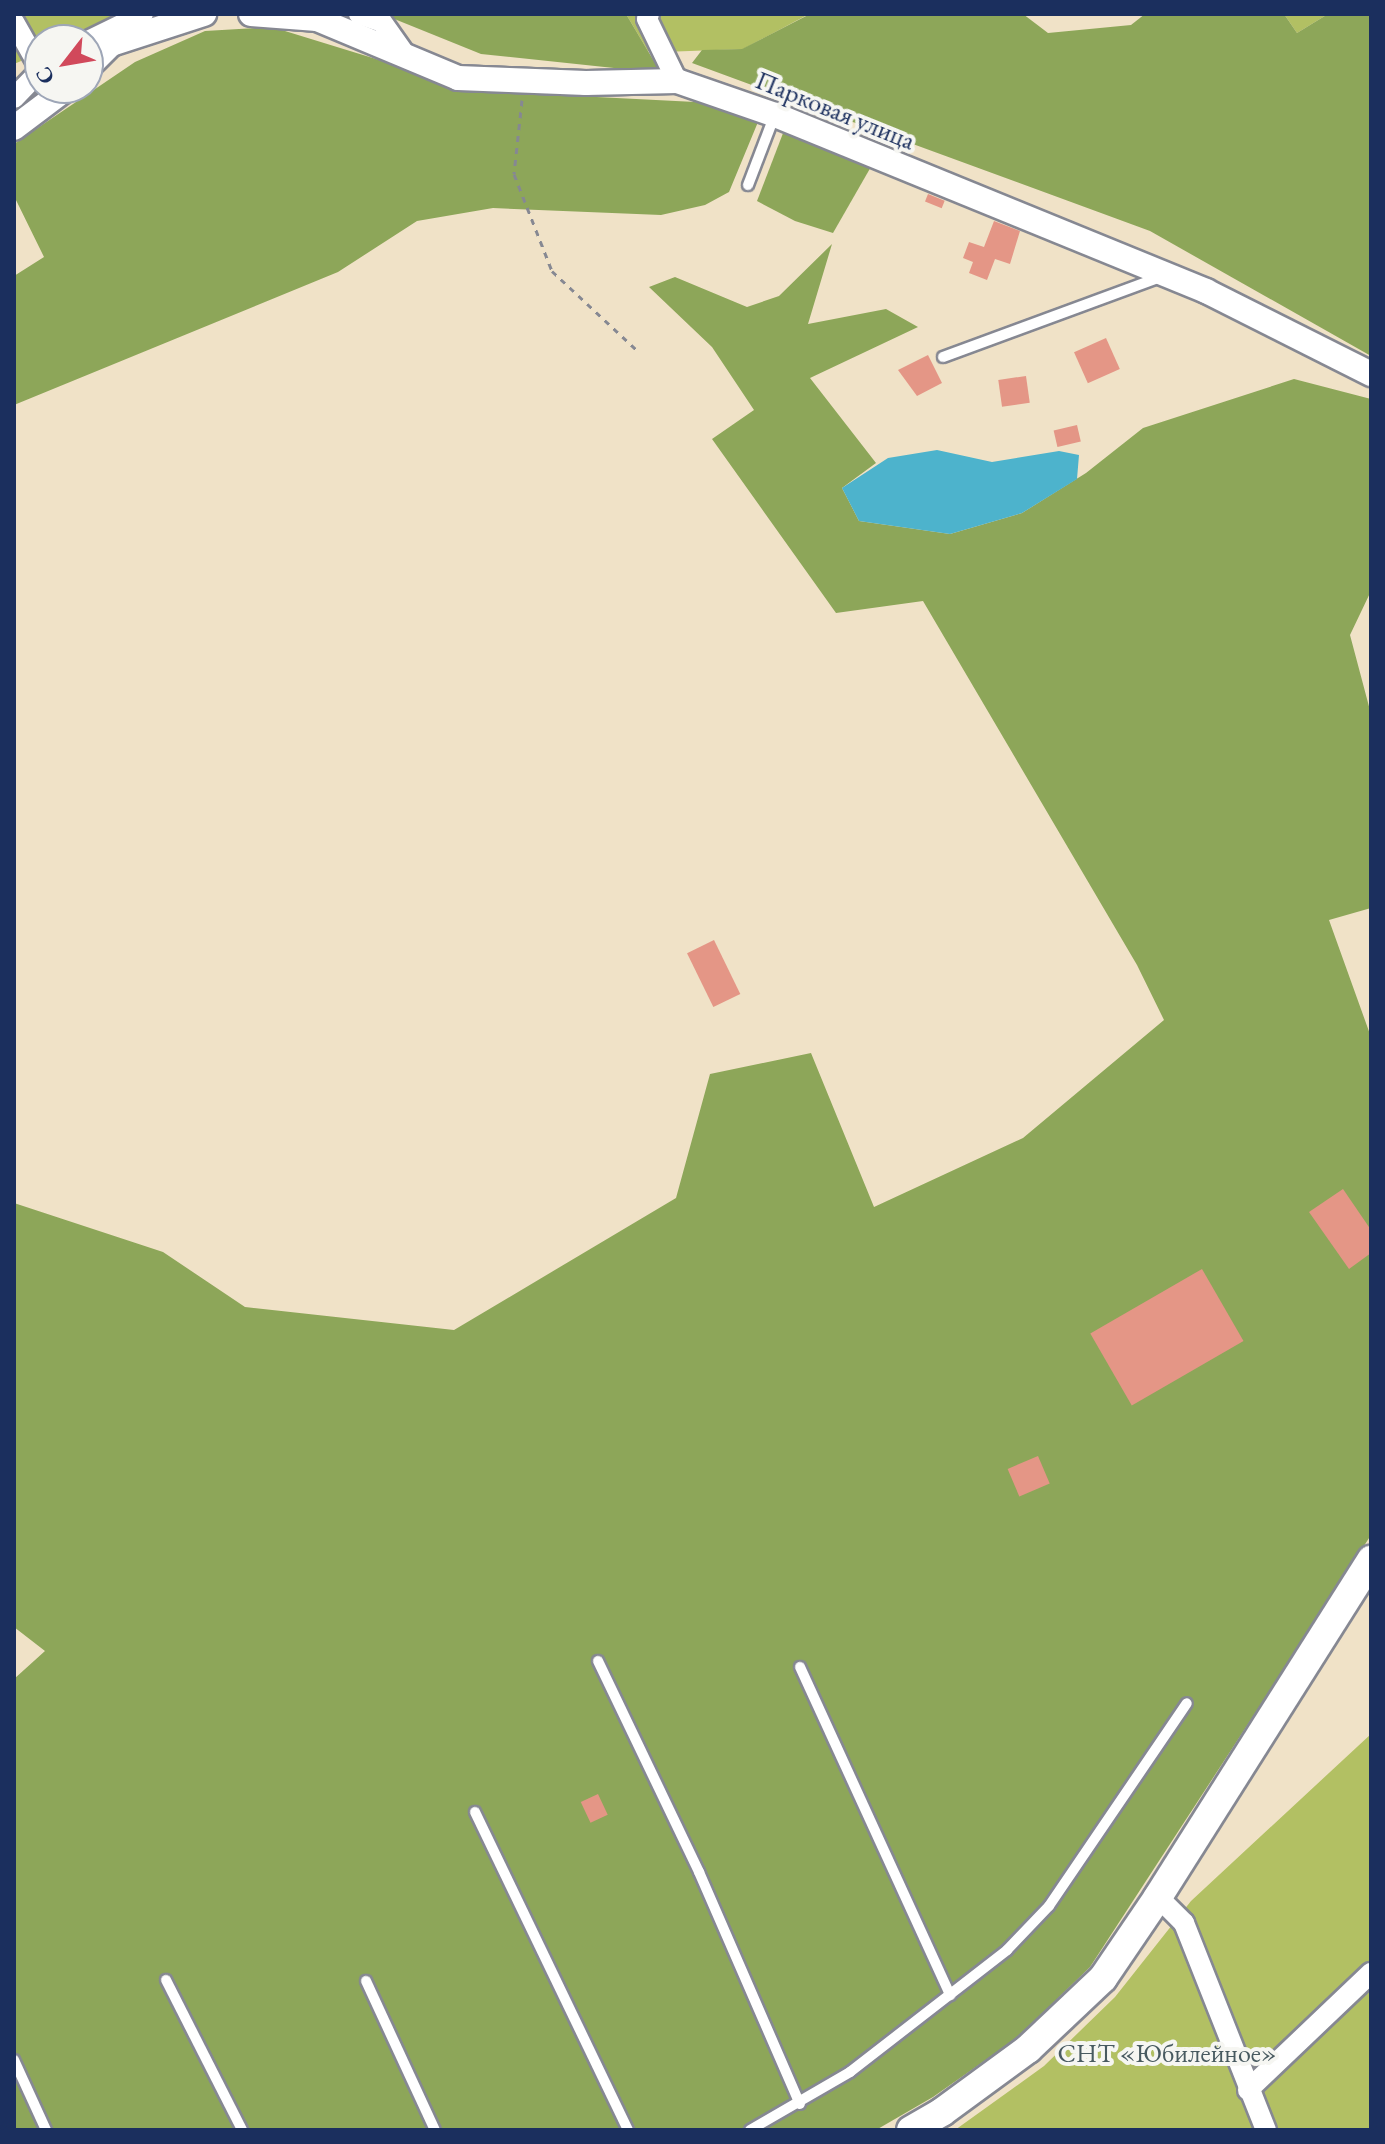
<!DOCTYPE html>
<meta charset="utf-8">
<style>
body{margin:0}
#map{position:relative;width:1385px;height:2144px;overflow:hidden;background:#f0e2c7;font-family:"EB Garamond",serif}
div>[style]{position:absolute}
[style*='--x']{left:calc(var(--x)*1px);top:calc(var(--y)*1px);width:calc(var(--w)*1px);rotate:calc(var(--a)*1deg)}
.green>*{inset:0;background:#b2c063}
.forest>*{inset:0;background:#8da659}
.water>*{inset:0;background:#4db3cc}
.building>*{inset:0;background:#e49686;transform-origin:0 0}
.path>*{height:3px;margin-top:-1.5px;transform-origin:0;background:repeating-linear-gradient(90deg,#868892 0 6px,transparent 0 12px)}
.roads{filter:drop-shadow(2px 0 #868892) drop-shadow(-2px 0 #868892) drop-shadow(0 2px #868892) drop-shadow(0 -2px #868892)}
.service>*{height:10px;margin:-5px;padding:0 5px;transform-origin:5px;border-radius:5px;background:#fff}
.minor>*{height:20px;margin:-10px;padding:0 10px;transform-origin:10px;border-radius:10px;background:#fff}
.tertiary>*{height:24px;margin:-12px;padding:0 12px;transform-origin:12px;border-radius:12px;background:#fff}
.secondary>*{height:28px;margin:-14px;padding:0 14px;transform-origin:14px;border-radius:14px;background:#fff}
span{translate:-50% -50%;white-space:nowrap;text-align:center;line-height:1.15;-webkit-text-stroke:8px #f6f6f2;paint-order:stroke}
.street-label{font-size:26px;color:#1b2f5e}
.park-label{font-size:26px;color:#485a60}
.frame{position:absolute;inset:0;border:16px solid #1b2f5e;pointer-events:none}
.north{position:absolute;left:24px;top:24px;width:80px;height:80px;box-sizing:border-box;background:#f6f6f2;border:2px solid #9ea6b7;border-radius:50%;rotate:239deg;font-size:22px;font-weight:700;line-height:32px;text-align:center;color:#1b2f5e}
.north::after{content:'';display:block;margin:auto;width:28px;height:36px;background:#d1495b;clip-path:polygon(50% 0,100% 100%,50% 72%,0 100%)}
</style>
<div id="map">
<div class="green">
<div style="clip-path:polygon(14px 14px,120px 14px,66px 40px,40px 40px,40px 53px,14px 64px)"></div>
<div style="clip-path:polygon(626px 14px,809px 14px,743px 49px,663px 52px,648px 51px)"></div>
<div style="clip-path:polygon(1284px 14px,1328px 14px,1297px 33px)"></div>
<div style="clip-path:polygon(1371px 1734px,1371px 2130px,955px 2130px,1044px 2066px,1115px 1997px,1191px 1901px)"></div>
</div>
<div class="forest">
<div style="clip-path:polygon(382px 14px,626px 14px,661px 73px,481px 54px)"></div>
<div style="clip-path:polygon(810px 14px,1023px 14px,1048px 33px,1131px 25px,1145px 14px,1284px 14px,1297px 33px,1328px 14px,1371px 14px,1371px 356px,1150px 231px,692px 63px,702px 50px,742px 49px)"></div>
<div style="clip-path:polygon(272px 27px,480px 91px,715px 103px,758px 122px,729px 192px,705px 205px,661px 215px,493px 208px,417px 221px,338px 272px,14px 405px,14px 276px,44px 257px,14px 196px,14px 144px,135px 62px,205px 31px)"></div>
<div style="clip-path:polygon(785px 128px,872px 165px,833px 233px,795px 221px,757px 201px)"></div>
<div style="clip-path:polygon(832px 244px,808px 324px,886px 309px,918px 327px,810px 378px,876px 463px,842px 488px,859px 521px,950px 534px,1022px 513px,1086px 473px,1143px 428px,1294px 379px,1371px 399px,1371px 591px,1350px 635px,1371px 714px,1371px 908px,1329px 920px,1371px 1037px,1371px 1535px,1090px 1967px,1017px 2038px,933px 2097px,876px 2130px,14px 2130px,14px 1679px,45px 1651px,14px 1627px,14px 1203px,163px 1252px,245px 1307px,454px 1330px,676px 1198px,710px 1074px,811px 1053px,874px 1207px,1023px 1138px,1164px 1020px,1137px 965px,923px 601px,836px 613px,712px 439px,754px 410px,712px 347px,649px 287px,675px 277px,747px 307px,779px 296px)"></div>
</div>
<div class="water">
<div style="clip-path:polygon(937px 450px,992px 462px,1059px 451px,1079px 455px,1077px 479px,1022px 513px,950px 534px,859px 521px,842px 488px,888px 458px)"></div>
</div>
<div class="building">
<div style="left:928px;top:194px;width:18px;height:8px;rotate:22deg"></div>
<div style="clip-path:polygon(994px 221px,1020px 231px,1010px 264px,995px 259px,987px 280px,969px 273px,973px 262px,963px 258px,969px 242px,984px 247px)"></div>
<div style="left:1106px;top:338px;width:34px;height:35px;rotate:66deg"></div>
<div style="clip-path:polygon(928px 355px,942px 383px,917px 396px,898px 370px)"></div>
<div style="left:1026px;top:376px;width:27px;height:28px;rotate:82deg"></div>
<div style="left:1077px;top:425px;width:17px;height:24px;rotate:77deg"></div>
<div style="left:714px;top:940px;width:60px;height:30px;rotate:64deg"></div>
<div style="clip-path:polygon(1343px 1189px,1371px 1230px,1371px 1253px,1349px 1269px,1309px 1212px)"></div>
<div style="left:1202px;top:1269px;width:83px;height:129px;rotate:60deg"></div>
<div style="left:1038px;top:1456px;width:30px;height:33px;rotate:67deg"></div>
<div style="left:598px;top:1794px;width:23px;height:19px;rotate:65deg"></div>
</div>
<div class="path">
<div style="--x:522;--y:100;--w:74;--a:96.2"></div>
<div style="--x:514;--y:174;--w:104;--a:68.6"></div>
<div style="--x:552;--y:271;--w:119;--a:43"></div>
</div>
<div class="roads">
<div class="service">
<div style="--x:748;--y:185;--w:73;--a:-69.1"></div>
<div style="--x:943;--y:357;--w:231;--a:-20.2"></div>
<div style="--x:598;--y:1661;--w:234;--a:64.4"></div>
<div style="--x:699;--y:1872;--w:253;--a:66.5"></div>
<div style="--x:800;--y:1667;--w:361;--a:65.4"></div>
<div style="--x:475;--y:1812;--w:353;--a:64.3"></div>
<div style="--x:166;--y:1980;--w:168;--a:63.1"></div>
<div style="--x:366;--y:1981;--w:164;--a:65.2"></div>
<div style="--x:14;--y:2060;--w:77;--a:65.4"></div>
<div style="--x:750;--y:2130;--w:116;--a:-30.1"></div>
<div style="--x:850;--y:2072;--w:199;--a:-37.8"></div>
<div style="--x:1007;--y:1950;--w:61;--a:-46.3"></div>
<div style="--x:1049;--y:1906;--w:245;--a:-55.8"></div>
</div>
<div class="minor">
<div style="--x:359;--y:14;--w:24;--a:19"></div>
<div style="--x:382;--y:22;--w:42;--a:54.8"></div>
<div style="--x:649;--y:14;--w:5;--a:112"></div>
<div style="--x:647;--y:19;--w:69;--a:64.2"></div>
<div style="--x:14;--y:22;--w:53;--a:60.5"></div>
<div style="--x:88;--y:41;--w:61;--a:-26.1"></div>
<div style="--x:14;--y:98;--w:37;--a:-46"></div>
<div style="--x:1158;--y:1897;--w:37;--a:45"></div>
<div style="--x:1184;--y:1923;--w:223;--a:68.4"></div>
<div style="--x:1248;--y:2090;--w:170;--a:-43.6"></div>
</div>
<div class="tertiary">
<div style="--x:251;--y:14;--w:66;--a:4.3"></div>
<div style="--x:317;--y:19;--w:153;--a:22.7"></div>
<div style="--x:458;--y:78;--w:128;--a:2.2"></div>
<div style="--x:586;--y:83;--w:91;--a:-1.3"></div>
<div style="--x:677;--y:81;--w:104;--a:19.1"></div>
<div style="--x:775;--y:115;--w:466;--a:22.2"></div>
<div style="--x:1206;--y:291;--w:185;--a:26.7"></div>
<div style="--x:88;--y:67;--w:33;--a:-45"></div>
<div style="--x:111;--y:44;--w:98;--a:-17.9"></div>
<div style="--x:14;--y:128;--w:66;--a:-37"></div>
</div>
<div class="secondary">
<div style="--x:911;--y:2130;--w:36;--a:-30"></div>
<div style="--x:942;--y:2112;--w:107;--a:-36.2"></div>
<div style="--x:1028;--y:2049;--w:103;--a:-43.4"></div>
<div style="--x:1103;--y:1978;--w:98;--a:-55.8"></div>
<div style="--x:1158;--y:1897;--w:399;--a:-57.7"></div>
</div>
</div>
<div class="street-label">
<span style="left:835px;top:111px;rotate:22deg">Парковая улица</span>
</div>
<div class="park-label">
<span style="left:1167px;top:2054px">СНТ «Юбилейное»</span>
</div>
<div class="frame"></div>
<div class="north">С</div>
</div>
